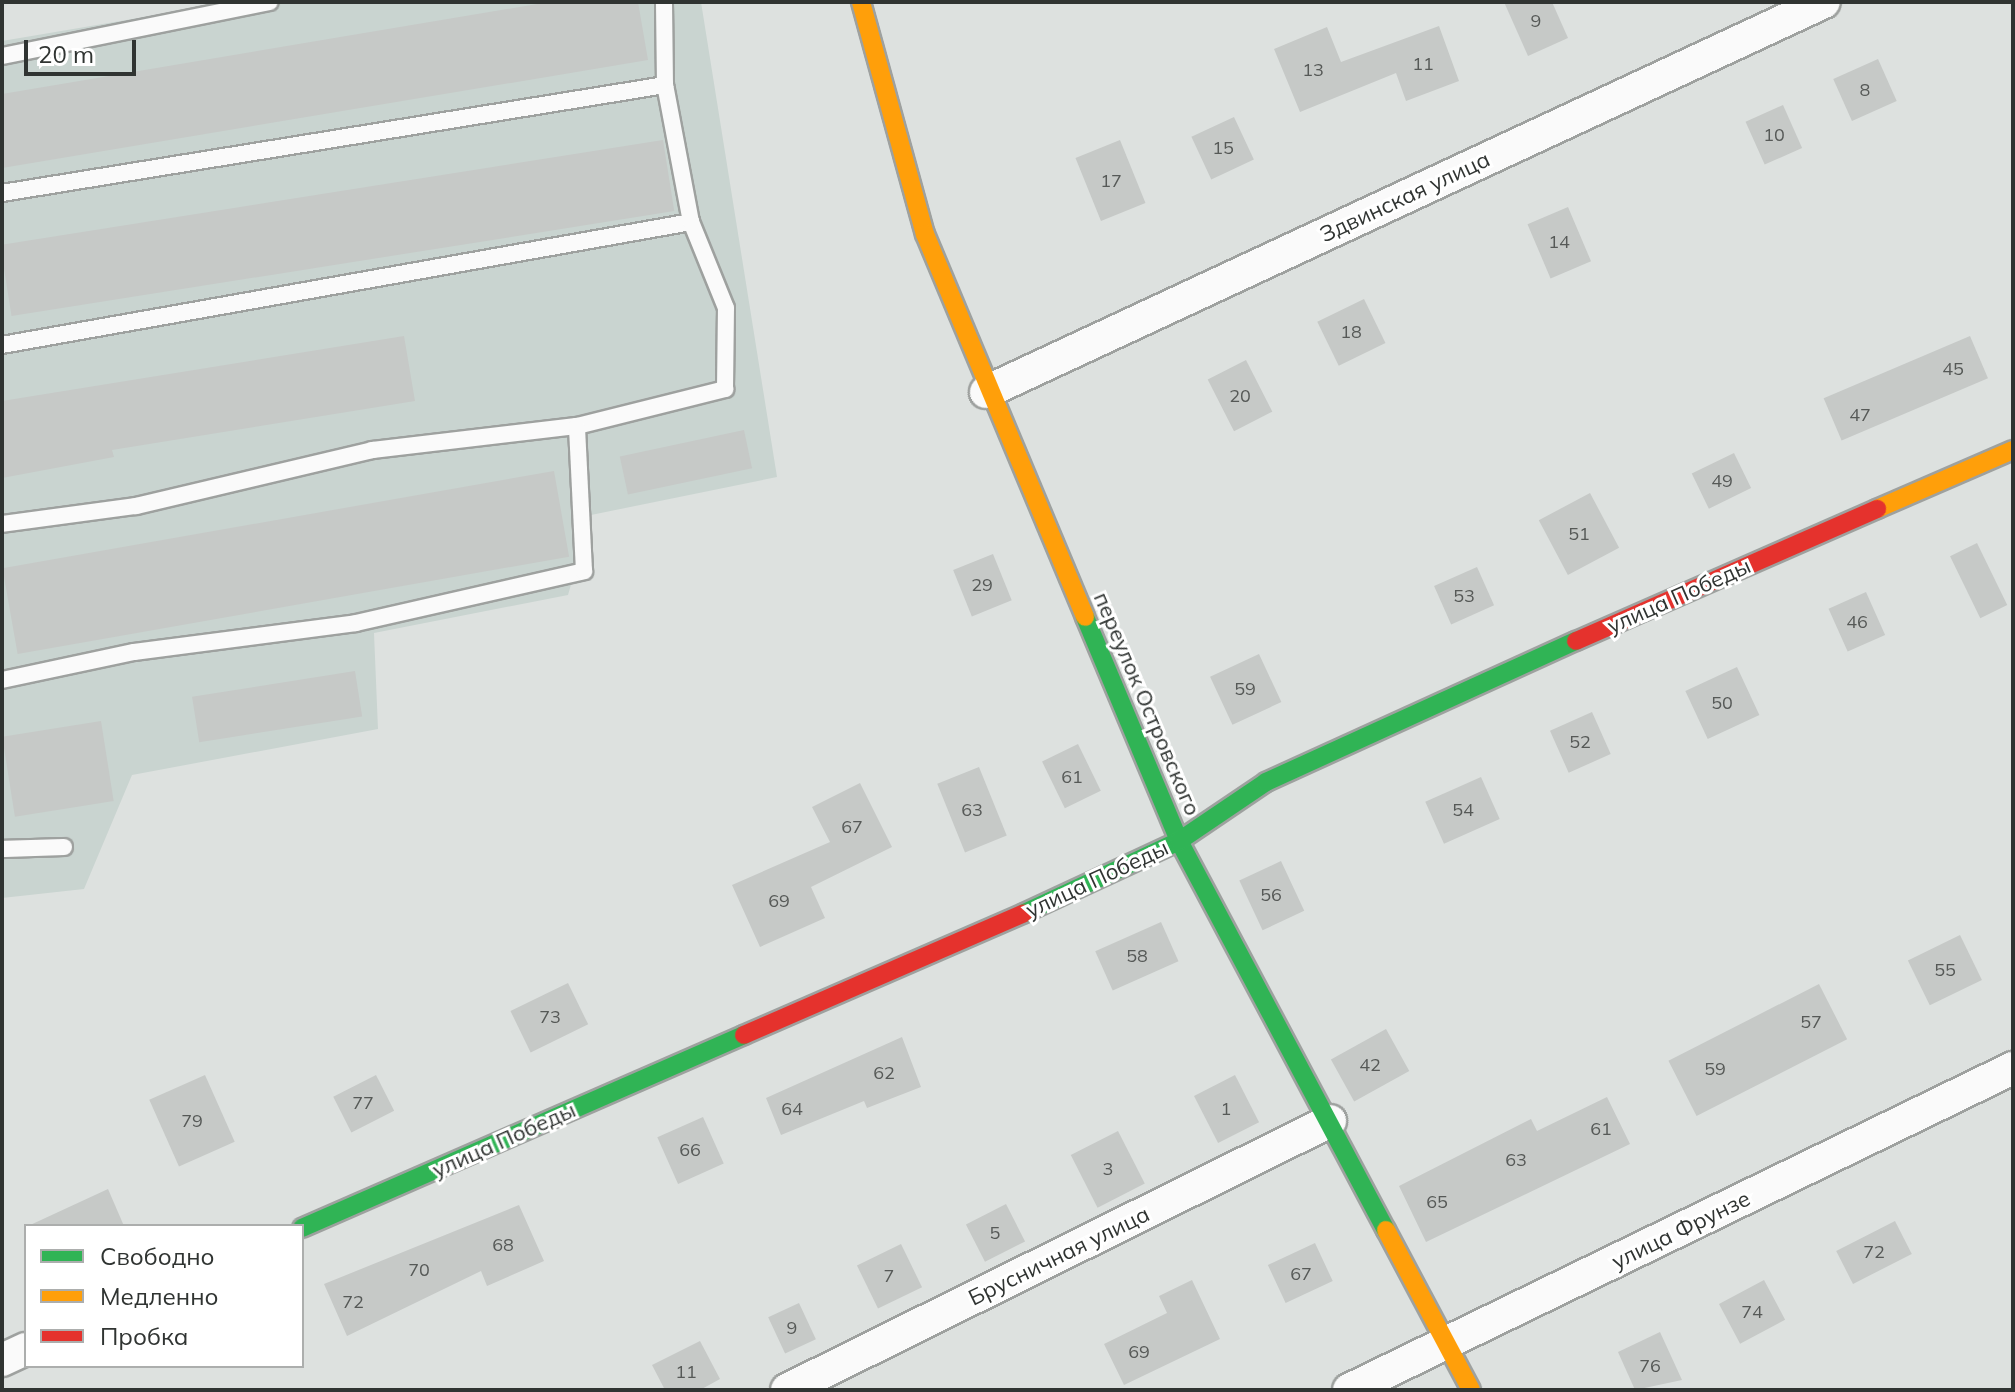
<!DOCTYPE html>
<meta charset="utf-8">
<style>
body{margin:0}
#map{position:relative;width:2015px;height:1392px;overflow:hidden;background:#dde1df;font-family:Mulish,sans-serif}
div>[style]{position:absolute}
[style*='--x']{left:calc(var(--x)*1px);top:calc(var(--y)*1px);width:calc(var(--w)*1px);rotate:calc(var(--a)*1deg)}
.built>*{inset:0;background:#c9d4d0}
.building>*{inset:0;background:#c6c9c7;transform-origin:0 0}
.roads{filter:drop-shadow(2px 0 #9ea19f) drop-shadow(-2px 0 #9ea19f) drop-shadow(0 2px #9ea19f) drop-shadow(0 -2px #9ea19f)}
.lane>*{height:16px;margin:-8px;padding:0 8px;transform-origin:8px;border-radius:8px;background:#fafafa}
.street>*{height:32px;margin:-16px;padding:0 16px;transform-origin:16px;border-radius:16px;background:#fafafa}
.fast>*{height:18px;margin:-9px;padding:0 9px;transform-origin:9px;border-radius:9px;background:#30b455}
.slow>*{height:18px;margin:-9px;padding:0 9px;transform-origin:9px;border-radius:9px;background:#ff9f0a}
.jam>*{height:18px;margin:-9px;padding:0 9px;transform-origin:9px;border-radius:9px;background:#e5322d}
span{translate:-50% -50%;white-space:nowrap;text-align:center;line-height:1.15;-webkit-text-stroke:6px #fff;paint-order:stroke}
.number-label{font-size:18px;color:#565957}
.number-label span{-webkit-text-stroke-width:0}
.street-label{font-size:22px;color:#303432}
.frame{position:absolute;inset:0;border:4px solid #303432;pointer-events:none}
.legend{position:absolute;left:24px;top:1224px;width:280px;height:144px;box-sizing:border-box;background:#fff;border:2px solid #acaead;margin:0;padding:10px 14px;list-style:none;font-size:24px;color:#303432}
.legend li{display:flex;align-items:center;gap:16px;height:40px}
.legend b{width:40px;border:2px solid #acaead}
.scale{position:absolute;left:24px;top:40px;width:112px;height:36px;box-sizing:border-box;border:4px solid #303432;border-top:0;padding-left:10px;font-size:24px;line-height:28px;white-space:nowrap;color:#303432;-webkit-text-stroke:6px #fff;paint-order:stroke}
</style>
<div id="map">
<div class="built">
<div style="clip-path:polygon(233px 2px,701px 2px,777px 477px,591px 515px,568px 595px,374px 633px,378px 729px,132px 775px,84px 889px,2px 898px,2px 41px)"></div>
</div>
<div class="building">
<div style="clip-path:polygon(549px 2px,638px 2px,648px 60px,2px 168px,2px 94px)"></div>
<div style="clip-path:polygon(1504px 2px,1552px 2px,1568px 38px,1528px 56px)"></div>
<div style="clip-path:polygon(1439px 26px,1459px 81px,1406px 101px,1396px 73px,1300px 112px,1274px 49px,1327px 27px,1341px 62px)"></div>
<div style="left:1878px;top:59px;width:46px;height:49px;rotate:66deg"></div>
<div style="left:1783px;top:105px;width:47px;height:41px;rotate:66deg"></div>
<div style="left:1234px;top:117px;width:47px;height:47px;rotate:65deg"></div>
<div style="left:663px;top:140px;width:72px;height:671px;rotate:81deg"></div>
<div style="left:1120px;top:140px;width:68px;height:48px;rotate:68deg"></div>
<div style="left:1568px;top:207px;width:59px;height:44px;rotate:67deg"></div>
<div style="left:1364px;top:299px;width:49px;height:52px;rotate:64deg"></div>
<div style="clip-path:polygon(404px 336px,415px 401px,112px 450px,114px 457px,2px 478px,2px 401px)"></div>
<div style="left:1970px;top:336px;width:46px;height:159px;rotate:67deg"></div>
<div style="left:1246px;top:360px;width:58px;height:43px;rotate:63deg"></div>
<div style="left:744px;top:430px;width:39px;height:127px;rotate:78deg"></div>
<div style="left:1734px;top:453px;width:39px;height:47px;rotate:64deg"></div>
<div style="left:554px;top:471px;width:87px;height:560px;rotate:80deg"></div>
<div style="left:1590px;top:493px;width:62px;height:58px;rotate:62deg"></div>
<div style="left:1977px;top:543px;width:69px;height:30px;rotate:64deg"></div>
<div style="left:993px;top:554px;width:50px;height:43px;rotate:68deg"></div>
<div style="left:1477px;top:567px;width:42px;height:47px;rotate:66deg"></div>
<div style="left:1866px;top:592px;width:47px;height:41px;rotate:66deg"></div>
<div style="left:1259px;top:654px;width:53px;height:54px;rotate:65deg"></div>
<div style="left:1737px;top:667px;width:53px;height:57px;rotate:65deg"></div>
<div style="left:355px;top:671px;width:46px;height:165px;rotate:81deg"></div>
<div style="left:1592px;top:712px;width:46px;height:46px;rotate:66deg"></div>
<div style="left:101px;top:721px;width:81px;height:100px;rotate:81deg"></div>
<div style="left:1078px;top:744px;width:52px;height:40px;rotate:64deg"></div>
<div style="left:979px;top:767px;width:74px;height:45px;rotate:68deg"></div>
<div style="left:1481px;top:777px;width:46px;height:61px;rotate:66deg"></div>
<div style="clip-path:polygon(860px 783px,892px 847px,811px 887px,825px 918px,760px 947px,732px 885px,830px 842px,812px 807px)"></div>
<div style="left:1281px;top:861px;width:55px;height:46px;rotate:65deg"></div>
<div style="left:1161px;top:922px;width:43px;height:72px;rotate:66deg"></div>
<div style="left:1960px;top:935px;width:50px;height:58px;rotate:64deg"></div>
<div style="left:568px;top:983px;width:46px;height:64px;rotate:64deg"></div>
<div style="left:1819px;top:984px;width:62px;height:169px;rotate:63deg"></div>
<div style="left:1386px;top:1029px;width:48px;height:63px;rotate:61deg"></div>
<div style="clip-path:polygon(902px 1037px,921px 1087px,867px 1108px,864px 1101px,781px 1135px,766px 1098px)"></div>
<div style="left:205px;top:1075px;width:73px;height:61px;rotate:66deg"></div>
<div style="left:376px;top:1075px;width:40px;height:48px;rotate:63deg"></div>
<div style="left:1235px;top:1075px;width:53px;height:46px;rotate:63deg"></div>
<div style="clip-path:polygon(1607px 1097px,1630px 1144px,1426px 1242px,1399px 1186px,1531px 1119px,1537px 1131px)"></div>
<div style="left:703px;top:1117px;width:51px;height:50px;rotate:66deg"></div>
<div style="left:1118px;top:1131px;width:59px;height:53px;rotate:63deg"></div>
<div style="clip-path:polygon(108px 1189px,124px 1226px,28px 1226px)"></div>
<div style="left:1006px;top:1204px;width:42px;height:45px;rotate:63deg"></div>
<div style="clip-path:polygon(519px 1205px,544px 1261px,487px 1286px,481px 1271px,347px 1336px,324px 1284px)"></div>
<div style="left:1895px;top:1221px;width:37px;height:66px;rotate:63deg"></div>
<div style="left:1315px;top:1243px;width:42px;height:52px;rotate:65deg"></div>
<div style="left:901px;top:1244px;width:48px;height:49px;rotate:64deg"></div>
<div style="clip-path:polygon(1192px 1280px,1220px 1339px,1124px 1385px,1104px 1344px,1167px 1313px,1159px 1296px)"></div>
<div style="left:1764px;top:1280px;width:45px;height:51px;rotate:62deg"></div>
<div style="left:799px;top:1303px;width:40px;height:34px;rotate:65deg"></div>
<div style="clip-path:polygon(1660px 1332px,1682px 1380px,1635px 1390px,1618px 1352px)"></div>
<div style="clip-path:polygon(700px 1341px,720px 1379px,700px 1390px,665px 1390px,652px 1365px)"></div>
</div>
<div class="roads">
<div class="lane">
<div style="--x:2;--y:56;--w:273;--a:-11.4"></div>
<div style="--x:2;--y:193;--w:672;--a:-9.25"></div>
<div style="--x:2;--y:345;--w:700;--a:-10.12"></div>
<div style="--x:2;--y:524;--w:135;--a:-7.7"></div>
<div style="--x:136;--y:506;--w:243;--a:-13.3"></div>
<div style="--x:372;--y:450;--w:206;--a:-6.7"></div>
<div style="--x:577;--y:426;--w:153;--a:-14"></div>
<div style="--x:725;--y:389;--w:81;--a:-89.3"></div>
<div style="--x:726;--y:308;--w:93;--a:-112.1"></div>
<div style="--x:691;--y:222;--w:139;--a:-100.7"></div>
<div style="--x:665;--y:85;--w:83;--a:-90.7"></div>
<div style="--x:2;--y:680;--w:135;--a:-12"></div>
<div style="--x:134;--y:652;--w:224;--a:-7.4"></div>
<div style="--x:356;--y:623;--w:234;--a:-12.8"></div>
<div style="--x:584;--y:571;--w:145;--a:-92.8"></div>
<div style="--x:2;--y:849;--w:62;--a:-1.8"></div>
</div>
<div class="street">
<div style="--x:986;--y:392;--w:924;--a:-24.96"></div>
<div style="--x:2;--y:1360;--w:26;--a:-25"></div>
<div style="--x:787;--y:1390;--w:606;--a:-26.35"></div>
<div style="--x:1349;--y:1390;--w:738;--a:-25.87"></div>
</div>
<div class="fast">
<div style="--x:1085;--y:617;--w:243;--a:67.2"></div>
<div style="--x:1179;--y:841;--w:441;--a:62"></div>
<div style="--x:1024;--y:913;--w:171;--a:-24.9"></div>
<div style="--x:1179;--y:841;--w:105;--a:-34.1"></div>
<div style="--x:1266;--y:782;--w:341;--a:-24.5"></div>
<div style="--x:302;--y:1228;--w:482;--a:-23.6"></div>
</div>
<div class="slow">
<div style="--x:861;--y:2;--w:241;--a:74.6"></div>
<div style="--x:925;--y:234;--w:415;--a:67.3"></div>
<div style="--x:1877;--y:509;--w:148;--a:-23.5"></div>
<div style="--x:1386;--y:1230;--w:181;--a:62"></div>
</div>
<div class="jam">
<div style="--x:1576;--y:641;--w:329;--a:-23.7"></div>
<div style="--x:744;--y:1035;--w:305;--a:-23.5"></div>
</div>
</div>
<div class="number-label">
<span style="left:1536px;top:21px">9</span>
<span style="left:1423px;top:64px">11</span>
<span style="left:1313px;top:70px">13</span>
<span style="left:1865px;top:90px">8</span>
<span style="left:1774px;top:135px">10</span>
<span style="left:1223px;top:148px">15</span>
<span style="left:1111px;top:181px">17</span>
<span style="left:1559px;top:242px">14</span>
<span style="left:1351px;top:332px">18</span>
<span style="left:1953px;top:369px">45</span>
<span style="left:1240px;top:396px">20</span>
<span style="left:1860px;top:415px">47</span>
<span style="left:1722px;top:481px">49</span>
<span style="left:1579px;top:534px">51</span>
<span style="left:982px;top:585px">29</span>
<span style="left:1464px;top:596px">53</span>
<span style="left:1857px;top:622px">46</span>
<span style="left:1245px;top:689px">59</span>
<span style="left:1722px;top:703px">50</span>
<span style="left:1580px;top:742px">52</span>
<span style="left:1072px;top:777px">61</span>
<span style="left:972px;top:810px">63</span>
<span style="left:1463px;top:810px">54</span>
<span style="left:852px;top:827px">67</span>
<span style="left:1271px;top:895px">56</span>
<span style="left:779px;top:901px">69</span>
<span style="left:1137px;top:956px">58</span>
<span style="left:1945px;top:970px">55</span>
<span style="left:550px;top:1017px">73</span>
<span style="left:1811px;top:1022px">57</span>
<span style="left:1370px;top:1065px">42</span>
<span style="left:1715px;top:1069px">59</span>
<span style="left:884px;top:1073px">62</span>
<span style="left:363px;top:1103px">77</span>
<span style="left:792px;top:1109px">64</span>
<span style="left:1226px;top:1109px">1</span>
<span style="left:192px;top:1121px">79</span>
<span style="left:1601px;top:1129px">61</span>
<span style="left:690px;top:1150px">66</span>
<span style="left:1516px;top:1160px">63</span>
<span style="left:1108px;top:1169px">3</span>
<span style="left:1437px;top:1202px">65</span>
<span style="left:995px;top:1233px">5</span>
<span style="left:503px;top:1245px">68</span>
<span style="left:1874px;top:1252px">72</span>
<span style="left:419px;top:1270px">70</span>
<span style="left:1301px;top:1274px">67</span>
<span style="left:889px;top:1276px">7</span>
<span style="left:353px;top:1302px">72</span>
<span style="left:1752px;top:1312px">74</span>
<span style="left:792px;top:1328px">9</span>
<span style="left:1139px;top:1352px">69</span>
<span style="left:1650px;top:1366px">76</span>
<span style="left:686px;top:1372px">11</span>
</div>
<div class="street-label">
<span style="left:1405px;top:197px;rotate:-25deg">Здвинская улица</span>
<span style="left:1679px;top:596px;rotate:-24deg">улица Победы</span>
<span style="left:1147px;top:704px;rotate:67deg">переулок Островского</span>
<span style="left:1097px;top:879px;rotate:-25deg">улица Победы</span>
<span style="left:504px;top:1140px;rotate:-24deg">улица Победы</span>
<span style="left:1681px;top:1230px;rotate:-26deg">улица Фрунзе</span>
<span style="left:1059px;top:1256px;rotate:-26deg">Брусничная улица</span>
</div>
<div class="frame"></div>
<ul class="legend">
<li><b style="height:10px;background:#30b455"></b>Свободно</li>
<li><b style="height:10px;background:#ff9f0a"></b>Медленно</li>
<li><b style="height:10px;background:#e5322d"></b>Пробка</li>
</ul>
<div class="scale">20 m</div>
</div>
